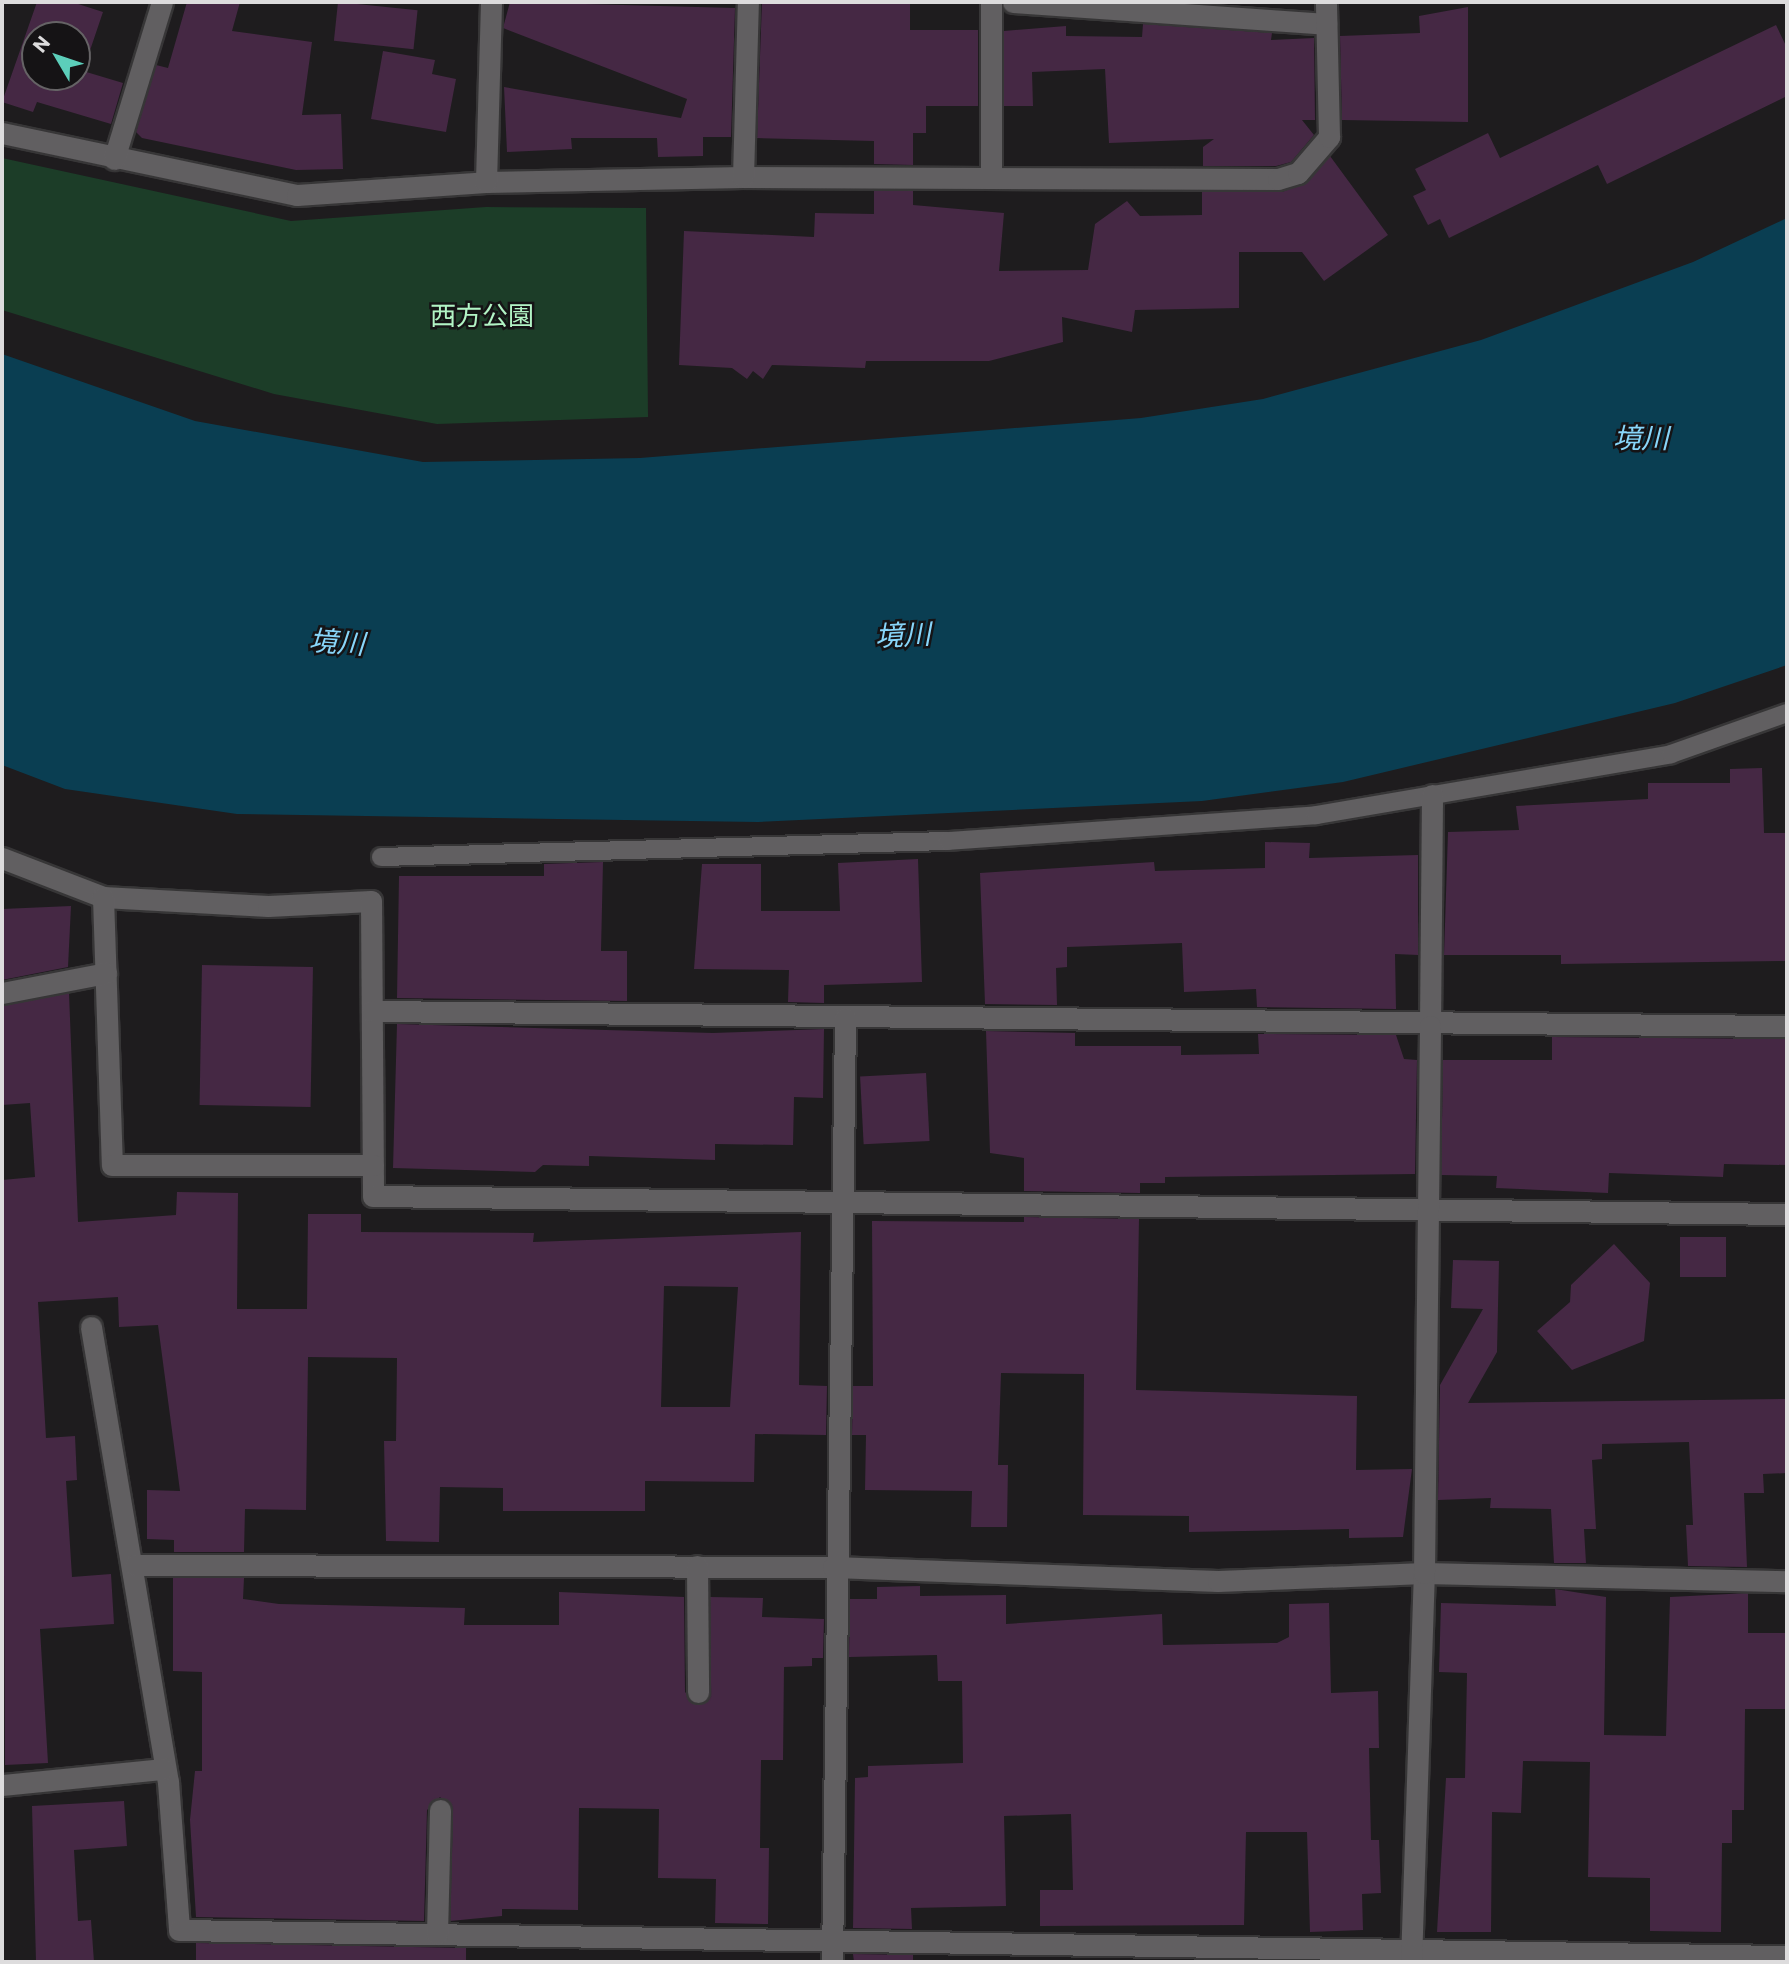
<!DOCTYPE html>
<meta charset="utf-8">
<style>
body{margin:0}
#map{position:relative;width:1789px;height:1964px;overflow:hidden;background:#1e1c1e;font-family:Commissioner,"Noto Sans JP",sans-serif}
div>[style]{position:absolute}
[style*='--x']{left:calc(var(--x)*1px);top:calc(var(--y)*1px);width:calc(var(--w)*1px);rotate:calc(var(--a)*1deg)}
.green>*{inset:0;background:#1c3d28}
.water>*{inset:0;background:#0a3e52}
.building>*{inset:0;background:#452844;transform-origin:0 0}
.roads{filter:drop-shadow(2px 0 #373637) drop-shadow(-2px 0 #373637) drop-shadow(0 2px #373637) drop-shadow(0 -2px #373637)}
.service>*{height:18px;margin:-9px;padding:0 9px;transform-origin:9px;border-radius:9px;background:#615f61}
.pedestrian>*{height:21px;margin:-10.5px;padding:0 10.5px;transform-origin:10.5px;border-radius:10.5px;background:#615f61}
.minor>*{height:21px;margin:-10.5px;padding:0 10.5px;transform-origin:10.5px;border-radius:10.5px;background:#615f61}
span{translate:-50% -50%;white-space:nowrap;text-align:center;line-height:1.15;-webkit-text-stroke:5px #151315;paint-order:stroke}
.park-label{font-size:26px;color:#b2f4c5}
.water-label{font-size:28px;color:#88d6fa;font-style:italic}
.frame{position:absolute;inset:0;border:4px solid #dddcdd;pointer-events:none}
.north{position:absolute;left:21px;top:21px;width:70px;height:70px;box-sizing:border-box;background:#151315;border:2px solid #656365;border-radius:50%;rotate:309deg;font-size:19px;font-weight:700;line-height:28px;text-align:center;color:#dddcdd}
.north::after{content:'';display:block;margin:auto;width:24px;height:32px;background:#5cceba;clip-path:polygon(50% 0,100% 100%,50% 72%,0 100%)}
</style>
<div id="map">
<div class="green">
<div style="clip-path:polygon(2px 158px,291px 221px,486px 207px,646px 208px,648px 417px,437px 424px,274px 394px,2px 310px)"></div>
</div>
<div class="water">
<div style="clip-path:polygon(1787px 218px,1787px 665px,1675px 703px,1343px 782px,1202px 801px,758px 822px,237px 814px,65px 789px,2px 765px,2px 354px,195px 421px,423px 462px,640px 458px,1141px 418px,1263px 399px,1481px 340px,1693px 262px)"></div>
</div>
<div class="building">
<div style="clip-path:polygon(evenodd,37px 2px,72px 2px,103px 12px,83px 71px,123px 83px,111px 124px,37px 102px,33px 112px,2px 102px,37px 2px,35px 35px,77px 35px,77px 77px,35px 77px,35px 35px)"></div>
<div style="clip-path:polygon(187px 2px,240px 2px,232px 31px,312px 42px,302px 115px,341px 114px,343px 169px,296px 170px,142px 138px,136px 132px,156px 65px,168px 68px)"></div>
<div style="left:338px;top:2px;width:80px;height:39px;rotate:6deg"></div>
<div style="clip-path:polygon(510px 2px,735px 8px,731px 137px,703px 137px,703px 156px,658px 157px,657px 138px,571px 138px,572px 149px,507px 152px,504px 87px,681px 118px,687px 99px,503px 28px)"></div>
<div style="clip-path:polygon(762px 2px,910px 2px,910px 30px,978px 30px,978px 106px,926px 106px,926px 133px,913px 133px,913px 165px,874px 164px,874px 141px,757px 138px)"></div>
<div style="clip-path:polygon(1468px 7px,1468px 122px,1342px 120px,1340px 36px,1420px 33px,1419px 16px)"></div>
<div style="clip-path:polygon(1143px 24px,1272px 33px,1271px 40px,1314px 38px,1315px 120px,1302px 120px,1314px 135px,1291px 162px,1276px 166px,1203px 166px,1203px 147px,1214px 139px,1109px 143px,1105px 69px,1032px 72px,1033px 106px,1004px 106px,1004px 31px,1066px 26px,1066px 36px,1142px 37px)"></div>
<div style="clip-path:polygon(1776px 25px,1787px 48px,1787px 96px,1607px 184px,1598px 165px,1449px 238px,1440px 219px,1428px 225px,1413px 196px,1426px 190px,1415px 169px,1488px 133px,1500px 158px)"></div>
<div style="clip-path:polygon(383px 51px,435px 60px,432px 74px,456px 79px,446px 132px,371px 119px)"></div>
<div style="clip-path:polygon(1330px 156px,1388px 235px,1324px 281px,1302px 252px,1239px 252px,1239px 308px,1135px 310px,1132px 332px,1062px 317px,1063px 342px,989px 361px,866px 361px,865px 368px,772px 365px,763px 379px,753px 371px,747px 379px,732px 368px,679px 365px,684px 231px,814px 237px,815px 213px,874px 214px,874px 191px,913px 191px,913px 205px,1004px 213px,999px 271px,1088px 270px,1095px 224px,1127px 201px,1140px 216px,1202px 215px,1202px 192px,1282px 192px,1307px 182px)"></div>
<div style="clip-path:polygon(1762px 768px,1764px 833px,1787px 833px,1787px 961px,1561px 964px,1561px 955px,1444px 955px,1448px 832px,1519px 830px,1516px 806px,1648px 799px,1648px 783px,1730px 783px,1730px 769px)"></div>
<div style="clip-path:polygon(1265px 842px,1310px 843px,1309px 858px,1418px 855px,1418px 955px,1395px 954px,1396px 1009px,1257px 1007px,1256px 989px,1184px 992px,1182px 943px,1067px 947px,1067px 967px,1056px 968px,1057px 1005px,985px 1004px,980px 873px,1154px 862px,1155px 871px,1265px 868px)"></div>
<div style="clip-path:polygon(918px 859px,922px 982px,824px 985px,824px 1003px,788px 1002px,789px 970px,694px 969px,702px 864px,761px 864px,761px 911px,840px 911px,838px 863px)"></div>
<div style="clip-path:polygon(603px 862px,601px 951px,627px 951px,627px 1001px,397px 998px,399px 876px,544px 876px,544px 864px)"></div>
<div style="clip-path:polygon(71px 906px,68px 967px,2px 980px,2px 909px)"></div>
<div style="left:202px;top:965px;width:111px;height:140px;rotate:1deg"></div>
<div style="clip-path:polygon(evenodd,69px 993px,78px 1222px,176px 1215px,177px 1192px,238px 1193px,237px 1309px,307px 1309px,308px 1214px,361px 1214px,361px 1232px,534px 1233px,533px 1242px,801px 1232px,799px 1385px,827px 1386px,826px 1435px,755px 1434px,754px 1482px,645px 1481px,645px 1511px,503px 1511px,503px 1488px,440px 1487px,439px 1542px,386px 1541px,384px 1441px,396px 1441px,397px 1358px,308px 1357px,306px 1510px,245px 1509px,244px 1552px,174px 1552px,174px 1540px,147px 1539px,147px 1490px,180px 1491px,158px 1325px,119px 1327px,118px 1297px,38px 1302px,46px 1438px,75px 1436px,77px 1480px,66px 1481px,72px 1577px,111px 1574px,114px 1624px,40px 1629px,48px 1763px,5px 1765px,2px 1180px,35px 1177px,30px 1103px,2px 1105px,2px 1006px,69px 993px,664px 1286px,738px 1287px,730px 1407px,661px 1407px,664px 1286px)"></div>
<div style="clip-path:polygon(397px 1024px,713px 1033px,824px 1029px,823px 1098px,794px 1097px,793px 1145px,715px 1144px,715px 1160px,589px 1156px,589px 1166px,543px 1165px,535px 1172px,393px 1168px)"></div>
<div style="clip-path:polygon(986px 1031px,1075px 1033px,1075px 1046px,1181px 1046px,1181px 1055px,1259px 1054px,1258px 1034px,1396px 1035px,1404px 1059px,1417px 1060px,1415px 1174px,1165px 1177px,1165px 1183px,1140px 1183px,1140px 1193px,1024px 1191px,1024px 1158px,990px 1153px)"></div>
<div style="clip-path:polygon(1552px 1037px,1787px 1039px,1787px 1165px,1724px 1164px,1723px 1177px,1609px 1173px,1608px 1193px,1496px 1188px,1497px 1176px,1441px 1175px,1443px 1060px,1552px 1060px)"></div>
<div style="left:926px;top:1073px;width:68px;height:66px;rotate:87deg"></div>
<div style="clip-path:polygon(1024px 1217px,1139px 1219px,1136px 1390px,1357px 1396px,1356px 1470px,1412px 1469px,1403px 1537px,1349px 1538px,1349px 1529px,1189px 1532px,1189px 1516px,1083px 1515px,1084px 1374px,1001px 1373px,998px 1465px,1008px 1465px,1007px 1527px,971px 1527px,972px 1491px,865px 1490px,866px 1435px,852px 1435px,853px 1386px,873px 1386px,872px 1221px,1024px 1222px)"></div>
<div style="left:1680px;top:1237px;width:46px;height:40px"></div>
<div style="clip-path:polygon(1614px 1244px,1650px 1283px,1644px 1341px,1572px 1370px,1537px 1331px,1570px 1302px,1571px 1285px)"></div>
<div style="clip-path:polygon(1453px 1260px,1499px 1261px,1497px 1352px,1468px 1403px,1787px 1399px,1787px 1473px,1763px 1474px,1764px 1493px,1744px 1493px,1747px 1567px,1688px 1566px,1686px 1525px,1693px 1525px,1689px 1442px,1602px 1444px,1602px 1459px,1592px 1460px,1596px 1529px,1584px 1529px,1586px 1563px,1554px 1563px,1551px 1509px,1490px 1508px,1491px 1498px,1438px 1500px,1440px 1385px,1483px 1309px,1451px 1308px)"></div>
<div style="clip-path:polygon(173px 1578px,244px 1578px,243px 1599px,279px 1604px,465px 1608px,464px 1625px,559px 1625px,559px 1592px,684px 1597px,685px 1692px,697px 1705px,711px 1692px,710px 1597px,763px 1598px,762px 1617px,824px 1619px,823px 1658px,812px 1658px,812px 1666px,784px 1667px,783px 1760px,761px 1760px,760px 1848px,769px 1848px,768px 1924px,715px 1923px,716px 1879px,658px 1878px,659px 1809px,579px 1808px,578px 1910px,502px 1909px,502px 1916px,450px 1921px,453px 1810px,440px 1797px,427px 1810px,424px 1921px,196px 1917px,190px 1820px,195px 1771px,202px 1771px,202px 1672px,173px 1671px)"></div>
<div style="clip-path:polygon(920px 1586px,920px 1596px,1006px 1595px,1006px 1624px,1162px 1614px,1163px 1645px,1277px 1643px,1289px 1637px,1289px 1604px,1329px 1603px,1331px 1693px,1378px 1691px,1379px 1748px,1369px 1748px,1371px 1840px,1379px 1840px,1381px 1893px,1362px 1894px,1363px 1930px,1310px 1932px,1307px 1832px,1246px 1832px,1244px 1925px,1040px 1926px,1040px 1890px,1073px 1890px,1071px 1814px,1004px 1816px,1006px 1906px,911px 1908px,912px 1929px,853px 1928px,855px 1778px,868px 1777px,868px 1766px,963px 1763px,962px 1681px,938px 1681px,937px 1655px,849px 1657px,850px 1599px,877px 1599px,877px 1587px)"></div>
<div style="clip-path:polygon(1555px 1589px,1606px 1597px,1604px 1735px,1666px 1736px,1670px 1597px,1748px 1593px,1748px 1633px,1787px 1633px,1787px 1709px,1745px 1709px,1744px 1810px,1732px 1810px,1732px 1843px,1722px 1843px,1721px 1932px,1650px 1931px,1650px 1878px,1588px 1877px,1590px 1762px,1523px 1761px,1521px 1813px,1492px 1812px,1491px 1932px,1437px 1932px,1446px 1778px,1465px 1778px,1467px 1673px,1439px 1672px,1441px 1603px,1556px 1606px)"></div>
<div style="clip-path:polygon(124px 1801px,127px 1846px,74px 1850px,78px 1921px,91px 1920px,94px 1962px,36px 1962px,32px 1806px)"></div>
<div style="clip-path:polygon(196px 1943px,466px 1948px,466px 1962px,196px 1962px)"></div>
<div style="clip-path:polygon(853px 1954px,913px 1955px,913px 1962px,854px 1962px)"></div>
</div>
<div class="roads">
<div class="service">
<div style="--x:381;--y:857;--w:567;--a:-1.62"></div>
<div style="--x:948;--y:841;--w:369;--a:-4"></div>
<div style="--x:1316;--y:815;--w:360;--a:-9.7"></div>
<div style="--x:1671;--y:754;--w:123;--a:-19.5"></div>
</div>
<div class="pedestrian">
<div style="--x:1430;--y:1026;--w:231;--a:-89.5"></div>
</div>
<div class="minor">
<div style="--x:1013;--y:2;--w:314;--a:4"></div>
<div style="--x:2;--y:133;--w:301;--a:11.9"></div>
<div style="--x:297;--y:195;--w:189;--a:-3.9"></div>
<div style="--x:486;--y:182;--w:257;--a:-1.1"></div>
<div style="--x:743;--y:177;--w:535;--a:0.21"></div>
<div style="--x:1278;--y:179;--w:21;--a:-17"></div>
<div style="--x:1298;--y:173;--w:48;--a:-49.3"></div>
<div style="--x:1329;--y:137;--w:135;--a:-91.3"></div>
<div style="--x:114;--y:159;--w:164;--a:-73"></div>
<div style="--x:991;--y:176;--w:174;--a:-90"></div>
<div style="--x:743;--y:177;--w:175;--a:-88.4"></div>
<div style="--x:486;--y:182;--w:180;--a:-88.4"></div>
<div style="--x:2;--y:858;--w:108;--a:21.1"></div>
<div style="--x:103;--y:897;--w:165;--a:3.1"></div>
<div style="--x:268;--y:906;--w:103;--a:-2.8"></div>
<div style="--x:371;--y:901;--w:295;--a:89.6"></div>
<div style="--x:373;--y:1196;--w:1414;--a:0.73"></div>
<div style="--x:103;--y:897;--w:268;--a:88.1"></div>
<div style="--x:112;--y:1165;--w:261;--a:0"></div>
<div style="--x:2;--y:993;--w:106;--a:-10.9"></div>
<div style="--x:372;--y:1011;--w:1415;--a:0.61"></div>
<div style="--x:91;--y:1327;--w:461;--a:80.4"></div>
<div style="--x:168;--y:1782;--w:148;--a:85.7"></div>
<div style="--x:179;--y:1930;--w:1608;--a:0.93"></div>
<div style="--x:135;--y:1565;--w:698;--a:0.16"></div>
<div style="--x:833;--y:1567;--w:385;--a:2.1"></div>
<div style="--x:1218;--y:1581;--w:206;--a:-2.2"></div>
<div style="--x:1424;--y:1573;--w:363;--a:1.3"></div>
<div style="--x:697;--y:1566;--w:126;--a:89.5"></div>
<div style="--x:2;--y:1785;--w:162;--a:-5.7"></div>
<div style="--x:437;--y:1934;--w:124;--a:-88.6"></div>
<div style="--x:832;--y:1962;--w:944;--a:-89.21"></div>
<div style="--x:1411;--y:1962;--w:389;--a:-88.1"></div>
<div style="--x:1424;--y:1573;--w:547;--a:-89.37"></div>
</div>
</div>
<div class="park-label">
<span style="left:482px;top:315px">西方公園</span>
</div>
<div class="water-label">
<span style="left:1641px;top:437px">境川</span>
<span style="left:903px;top:634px;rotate:-3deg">境川</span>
<span style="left:337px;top:641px;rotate:4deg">境川</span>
</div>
<div class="frame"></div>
<div class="north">N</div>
</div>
